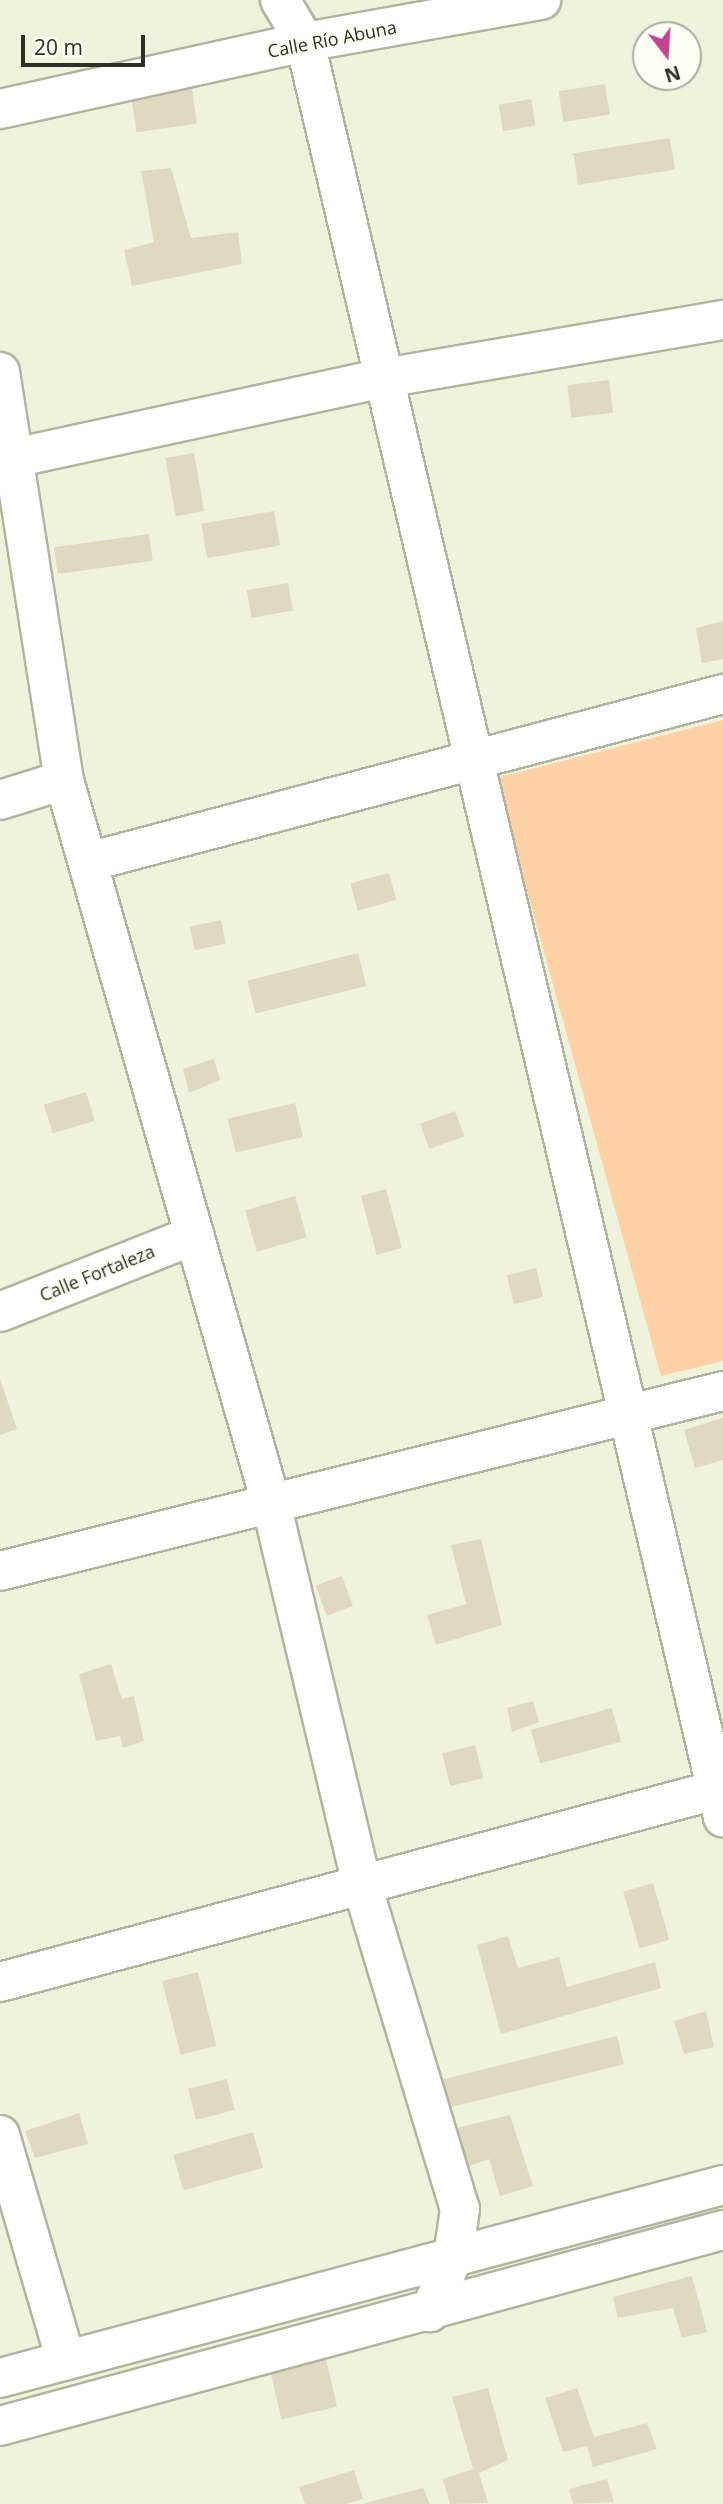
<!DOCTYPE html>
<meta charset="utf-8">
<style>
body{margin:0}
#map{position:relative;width:723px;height:2504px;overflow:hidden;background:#eff3dc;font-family:"Open Sans",sans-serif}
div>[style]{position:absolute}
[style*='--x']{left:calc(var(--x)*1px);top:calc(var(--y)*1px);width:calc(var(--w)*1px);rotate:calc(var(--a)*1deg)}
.green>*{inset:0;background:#fed1a6}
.building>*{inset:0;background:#e0d9c2;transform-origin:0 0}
.roads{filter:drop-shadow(2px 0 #b1b59f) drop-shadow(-2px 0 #b1b59f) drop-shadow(0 2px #b1b59f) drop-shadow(0 -2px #b1b59f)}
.minor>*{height:38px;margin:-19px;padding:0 19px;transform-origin:19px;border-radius:19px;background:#fff}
span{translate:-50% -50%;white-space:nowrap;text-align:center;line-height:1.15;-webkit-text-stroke:5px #fdfff5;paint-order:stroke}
.street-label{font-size:18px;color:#2e2f26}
.north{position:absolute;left:632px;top:21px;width:70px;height:70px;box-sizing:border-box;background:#fdfff5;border:2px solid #aaaca2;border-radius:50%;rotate:163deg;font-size:19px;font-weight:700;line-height:28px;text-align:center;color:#2e2f26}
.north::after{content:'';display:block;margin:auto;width:24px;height:32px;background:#c6448b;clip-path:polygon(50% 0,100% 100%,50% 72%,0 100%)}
.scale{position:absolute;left:21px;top:35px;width:124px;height:32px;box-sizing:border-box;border:4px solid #2e2f26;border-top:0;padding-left:9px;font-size:21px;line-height:24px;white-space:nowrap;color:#2e2f26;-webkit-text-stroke:5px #fdfff5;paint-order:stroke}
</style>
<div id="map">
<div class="green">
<div style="clip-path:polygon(723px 720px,723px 1361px,661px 1376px,496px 778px)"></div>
</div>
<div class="building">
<div style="left:605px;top:84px;width:31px;height:47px;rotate:81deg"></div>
<div style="left:192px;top:89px;width:35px;height:61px;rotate:82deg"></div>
<div style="left:531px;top:99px;width:27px;height:33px;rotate:80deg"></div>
<div style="left:670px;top:138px;width:32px;height:98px;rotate:81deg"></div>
<div style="clip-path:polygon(171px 168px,191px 238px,238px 232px,242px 264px,132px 286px,124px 250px,154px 242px,141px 171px)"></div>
<div style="left:609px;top:380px;width:33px;height:42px;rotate:83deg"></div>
<div style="left:194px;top:453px;width:59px;height:29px;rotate:80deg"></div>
<div style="left:274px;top:511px;width:35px;height:74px;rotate:80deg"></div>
<div style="left:149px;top:534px;width:27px;height:96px;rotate:82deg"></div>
<div style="left:288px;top:583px;width:28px;height:42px;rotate:80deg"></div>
<div style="clip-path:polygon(723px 621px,723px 659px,702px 663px,696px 628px)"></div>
<div style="left:389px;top:873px;width:28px;height:40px;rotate:75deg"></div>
<div style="left:221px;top:920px;width:24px;height:32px;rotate:78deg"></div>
<div style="left:358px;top:953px;width:34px;height:114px;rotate:76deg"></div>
<div style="clip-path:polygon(214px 1059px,220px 1080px,189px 1093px,183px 1069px)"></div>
<div style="left:86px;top:1092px;width:30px;height:44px;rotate:73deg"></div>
<div style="left:295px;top:1103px;width:35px;height:69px;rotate:77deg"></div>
<div style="left:455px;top:1111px;width:27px;height:37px;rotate:70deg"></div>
<div style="left:386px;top:1189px;width:61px;height:26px;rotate:75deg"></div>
<div style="left:295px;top:1196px;width:43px;height:52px;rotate:74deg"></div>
<div style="left:536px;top:1268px;width:30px;height:30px;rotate:76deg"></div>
<div style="clip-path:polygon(0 1379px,17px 1429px,0 1435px)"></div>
<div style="clip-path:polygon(723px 1418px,723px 1460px,695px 1468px,684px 1430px)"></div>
<div style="clip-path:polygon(481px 1539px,502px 1625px,436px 1645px,427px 1615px,466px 1604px,451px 1545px)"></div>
<div style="left:342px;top:1576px;width:32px;height:28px;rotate:70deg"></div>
<div style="clip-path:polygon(111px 1664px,122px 1699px,134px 1696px,144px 1741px,123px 1748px,120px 1736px,96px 1741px,79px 1674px)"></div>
<div style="clip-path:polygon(533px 1701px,539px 1722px,512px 1732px,507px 1708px)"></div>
<div style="left:612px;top:1708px;width:35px;height:84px;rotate:75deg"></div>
<div style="left:475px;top:1745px;width:34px;height:34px;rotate:76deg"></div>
<div style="left:653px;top:1883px;width:59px;height:31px;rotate:74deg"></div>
<div style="clip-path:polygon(508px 1936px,518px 1968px,559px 1957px,567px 1987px,655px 1962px,661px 1988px,501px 2034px,477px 1945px)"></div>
<div style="left:198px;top:1972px;width:76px;height:37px;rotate:76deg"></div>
<div style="clip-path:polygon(706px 2011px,714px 2047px,684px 2054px,674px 2021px)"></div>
<div style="left:617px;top:2036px;width:29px;height:190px;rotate:76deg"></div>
<div style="left:227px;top:2079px;width:32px;height:40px;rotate:76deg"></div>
<div style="clip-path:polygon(79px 2113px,88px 2144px,35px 2158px,25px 2131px)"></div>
<div style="clip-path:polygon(510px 2115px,533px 2186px,500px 2196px,489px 2159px,464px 2168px,449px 2130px)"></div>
<div style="left:253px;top:2132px;width:37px;height:83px;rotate:74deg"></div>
<div style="clip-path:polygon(692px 2276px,707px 2332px,682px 2338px,673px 2308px,618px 2318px,613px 2297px)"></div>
<div style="left:326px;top:2359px;width:49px;height:57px;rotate:77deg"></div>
<div style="clip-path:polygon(488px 2388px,508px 2460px,479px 2473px,488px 2503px,450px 2504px,443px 2479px,473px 2469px,452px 2397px)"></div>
<div style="clip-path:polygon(577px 2388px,594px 2437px,647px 2423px,657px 2449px,593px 2467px,587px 2446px,563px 2452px,545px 2398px)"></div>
<div style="clip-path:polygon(354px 2470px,363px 2499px,347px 2504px,305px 2504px,299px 2487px)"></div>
<div style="clip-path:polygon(607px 2479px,614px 2502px,573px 2504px,569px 2489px)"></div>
<div style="clip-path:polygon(423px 2488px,430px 2504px,365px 2504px,365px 2503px)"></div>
</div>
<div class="roads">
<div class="minor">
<div style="--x:280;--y:0;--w:49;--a:59.2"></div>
<div style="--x:305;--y:42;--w:1824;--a:76.75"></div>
<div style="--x:0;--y:109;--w:312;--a:-12.4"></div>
<div style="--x:305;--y:42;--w:240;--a:-10.1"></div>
<div style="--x:0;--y:372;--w:413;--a:81.1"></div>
<div style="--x:64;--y:780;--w:752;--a:74.02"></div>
<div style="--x:271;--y:1503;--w:393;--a:76.6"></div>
<div style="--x:362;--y:1885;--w:338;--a:73.2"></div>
<div style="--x:460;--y:2209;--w:49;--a:98.3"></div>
<div style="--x:453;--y:2257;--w:60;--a:112.7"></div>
<div style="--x:0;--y:461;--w:393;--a:-12.2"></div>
<div style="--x:384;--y:378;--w:344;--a:-9.7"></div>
<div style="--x:0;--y:800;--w:67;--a:-17.4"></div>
<div style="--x:88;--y:862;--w:657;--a:-14.82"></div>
<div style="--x:0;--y:1312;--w:209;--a:-21.6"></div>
<div style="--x:0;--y:1571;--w:745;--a:-13.98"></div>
<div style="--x:0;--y:1982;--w:749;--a:-15.02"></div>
<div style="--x:0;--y:2135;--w:235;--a:73.7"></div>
<div style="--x:0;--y:2378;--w:748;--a:-14.95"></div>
<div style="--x:0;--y:2426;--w:749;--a:-15.17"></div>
</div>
</div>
<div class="street-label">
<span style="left:332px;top:39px;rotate:-11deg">Calle Río Abuna</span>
<span style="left:97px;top:1273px;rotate:-22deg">Calle Fortaleza</span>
</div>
<div class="north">N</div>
<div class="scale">20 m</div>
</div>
